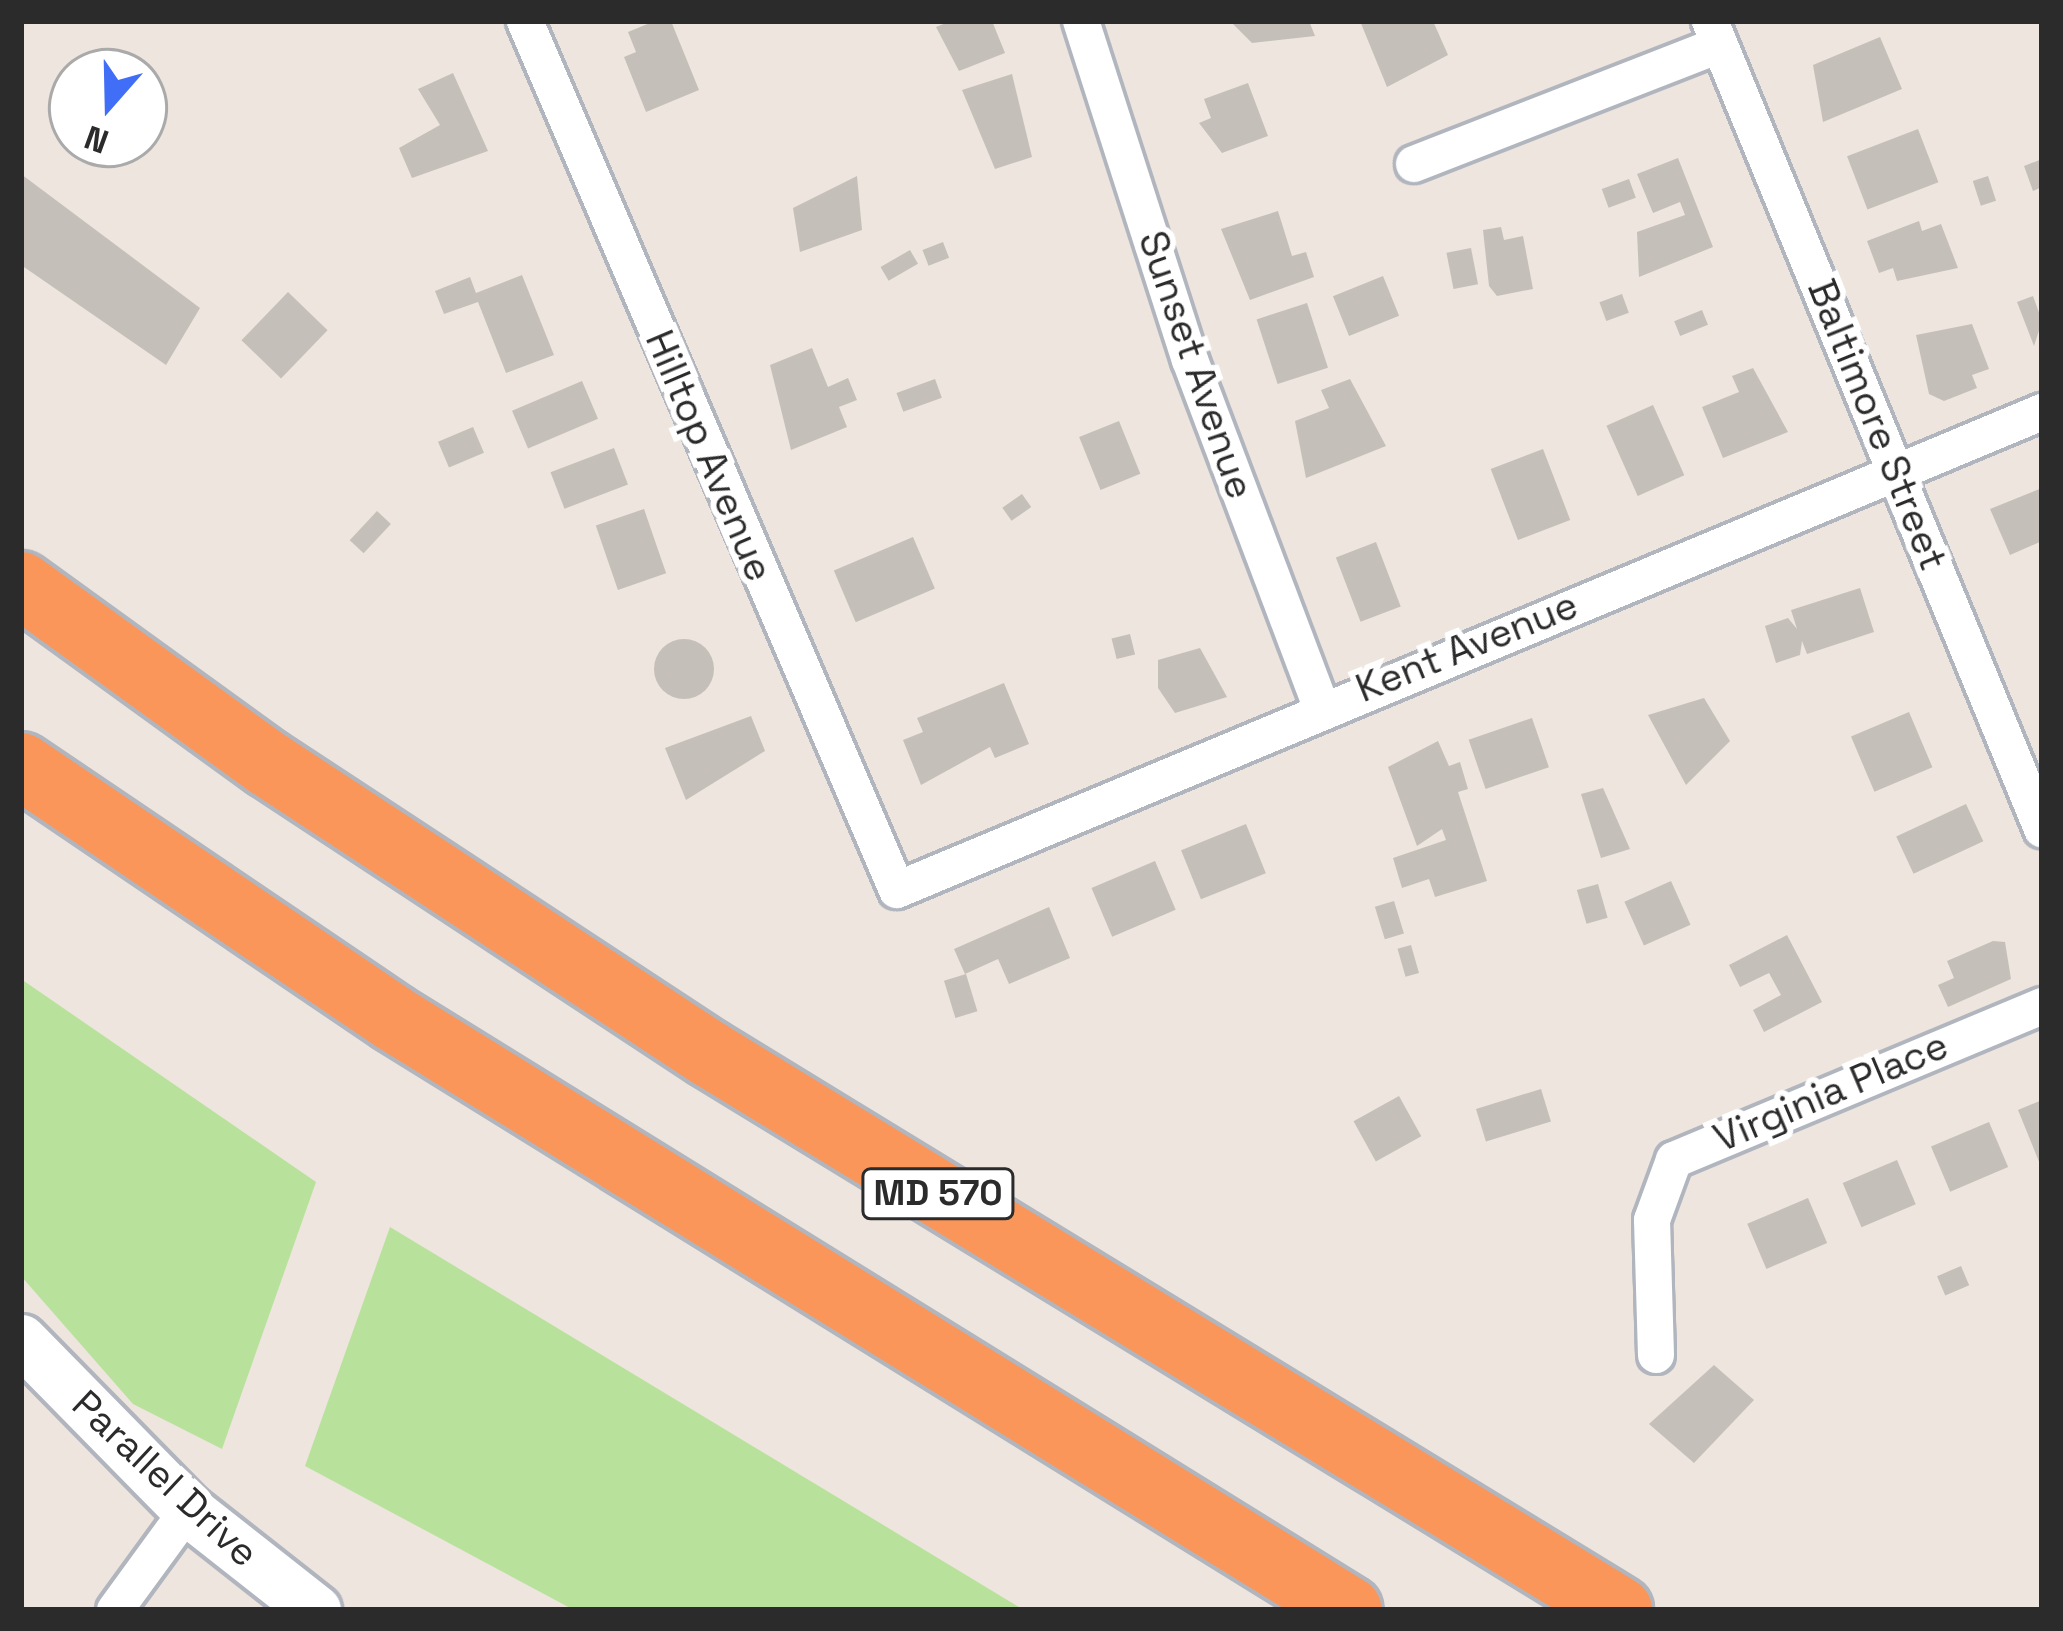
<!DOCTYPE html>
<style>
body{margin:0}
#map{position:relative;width:2063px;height:1631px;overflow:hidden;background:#ede5de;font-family:"Space Grotesk",sans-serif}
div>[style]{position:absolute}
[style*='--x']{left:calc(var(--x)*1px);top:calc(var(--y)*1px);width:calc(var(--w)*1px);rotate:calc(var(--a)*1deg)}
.green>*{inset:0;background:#b8e29b}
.building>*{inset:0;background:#c5bfba;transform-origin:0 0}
.round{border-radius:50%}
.roads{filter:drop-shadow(3px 0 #b1b5be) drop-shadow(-3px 0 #b1b5be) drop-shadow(0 3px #b1b5be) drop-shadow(0 -3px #b1b5be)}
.street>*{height:36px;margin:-18px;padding:0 18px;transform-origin:18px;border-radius:18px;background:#fff}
.secondary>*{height:51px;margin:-25.5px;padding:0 25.5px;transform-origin:25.5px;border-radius:25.5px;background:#fff}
.highway>*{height:66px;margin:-33px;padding:0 33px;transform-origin:33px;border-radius:33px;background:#fb965a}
span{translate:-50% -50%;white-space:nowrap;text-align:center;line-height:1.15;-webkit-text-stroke:12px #fff;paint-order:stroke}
.shield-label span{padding:3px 9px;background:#fff;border:3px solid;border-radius:9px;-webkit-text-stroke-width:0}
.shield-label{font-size:36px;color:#2b2b2b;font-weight:700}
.street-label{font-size:39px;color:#2b2b2b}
.frame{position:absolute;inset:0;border:24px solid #2b2b2b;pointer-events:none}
.north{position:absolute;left:48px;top:48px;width:120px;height:120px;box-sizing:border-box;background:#fff;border:3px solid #aaa;border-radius:50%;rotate:200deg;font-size:33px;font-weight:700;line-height:48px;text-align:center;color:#2b2b2b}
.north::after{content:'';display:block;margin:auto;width:42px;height:54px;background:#416ef6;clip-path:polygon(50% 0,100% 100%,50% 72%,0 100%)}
</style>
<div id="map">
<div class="green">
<div style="clip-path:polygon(21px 979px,316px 1182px,222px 1449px,133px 1404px,21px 1276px)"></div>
<div style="clip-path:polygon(390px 1227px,1024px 1610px,574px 1610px,305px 1466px)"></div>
</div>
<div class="building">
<div style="clip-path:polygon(655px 21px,671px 21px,699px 90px,646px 112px,624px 57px,636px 52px,628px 32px)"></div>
<div style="clip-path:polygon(951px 21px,992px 21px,1005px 53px,959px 71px,936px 27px)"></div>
<div style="clip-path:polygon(1230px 21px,1309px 21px,1315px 36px,1252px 43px)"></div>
<div style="clip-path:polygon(1360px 21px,1433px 21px,1448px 55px,1387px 87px)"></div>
<div style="clip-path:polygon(1880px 37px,1902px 89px,1823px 122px,1813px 65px)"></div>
<div style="clip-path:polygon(453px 73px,488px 151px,412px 178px,399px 148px,440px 125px,418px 89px)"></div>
<div style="clip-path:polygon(1012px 74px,1032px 157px,995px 169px,962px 90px)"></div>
<div style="clip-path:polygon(1248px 83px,1268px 136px,1222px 153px,1199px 123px,1211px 118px,1204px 99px)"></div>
<div style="left:1918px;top:129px;width:57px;height:76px;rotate:69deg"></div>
<div style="clip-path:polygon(1678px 158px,1713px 247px,1639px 277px,1637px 232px,1685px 215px,1680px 202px,1653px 213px,1637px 174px)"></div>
<div style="clip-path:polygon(2042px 159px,2042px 187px,2033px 191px,2024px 166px)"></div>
<div style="clip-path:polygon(21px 174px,200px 308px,166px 365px,21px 265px)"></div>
<div style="clip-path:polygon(857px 176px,862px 230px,800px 252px,793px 208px)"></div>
<div style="left:1988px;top:176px;width:26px;height:16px;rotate:72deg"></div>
<div style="left:1629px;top:179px;width:20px;height:29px;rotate:70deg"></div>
<div style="clip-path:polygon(1278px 211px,1292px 256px,1306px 252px,1314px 277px,1250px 300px,1221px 229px)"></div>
<div style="clip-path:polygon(1919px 221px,1922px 231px,1941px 224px,1958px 268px,1897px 281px,1893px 268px,1879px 273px,1867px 241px)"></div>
<div style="clip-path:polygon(1501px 227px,1504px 240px,1523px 236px,1533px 289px,1497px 296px,1489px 286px,1483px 230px)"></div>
<div style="left:943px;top:242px;width:17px;height:22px;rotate:69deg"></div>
<div style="left:1471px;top:248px;width:37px;height:25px;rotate:79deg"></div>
<div style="left:910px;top:250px;width:16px;height:34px;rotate:60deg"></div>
<div style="clip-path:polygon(522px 275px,554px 355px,506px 373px,478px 302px,444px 314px,435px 291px,470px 277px,476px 293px)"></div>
<div style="left:1383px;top:276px;width:43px;height:54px;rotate:68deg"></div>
<div style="left:288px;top:292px;width:55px;height:67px;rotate:44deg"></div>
<div style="left:1622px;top:294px;width:20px;height:24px;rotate:70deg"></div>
<div style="clip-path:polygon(2033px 296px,2042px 321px,2034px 346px,2017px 302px)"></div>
<div style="left:1307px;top:303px;width:68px;height:53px;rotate:72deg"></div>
<div style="left:1702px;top:310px;width:16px;height:30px;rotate:68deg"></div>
<div style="clip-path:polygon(1972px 324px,1989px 369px,1972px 375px,1977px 388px,1944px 401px,1929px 394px,1916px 335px)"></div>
<div style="clip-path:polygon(812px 348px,828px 387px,848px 378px,857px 400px,839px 407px,847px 427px,791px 450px,770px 365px)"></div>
<div style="clip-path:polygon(1753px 368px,1788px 432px,1723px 458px,1702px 407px,1739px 392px,1732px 376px)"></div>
<div style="left:935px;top:379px;width:20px;height:41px;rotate:70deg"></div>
<div style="clip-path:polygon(1350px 379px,1386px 446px,1306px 478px,1295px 421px,1329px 408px,1321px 390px)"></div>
<div style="left:582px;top:381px;width:41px;height:76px;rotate:67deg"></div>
<div style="left:1653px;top:405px;width:77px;height:51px;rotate:66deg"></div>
<div style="left:1119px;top:421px;width:57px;height:43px;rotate:68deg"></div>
<div style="left:473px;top:427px;width:28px;height:38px;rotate:67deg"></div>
<div style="left:614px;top:448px;width:39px;height:68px;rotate:69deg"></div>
<div style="left:1543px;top:449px;width:76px;height:56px;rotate:69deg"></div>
<div style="clip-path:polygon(2042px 488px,2042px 541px,2010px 555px,1990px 509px)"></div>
<div style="left:1022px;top:494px;width:16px;height:24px;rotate:55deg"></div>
<div style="left:644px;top:509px;width:68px;height:51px;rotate:71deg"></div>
<div style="left:377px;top:511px;width:19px;height:40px;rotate:43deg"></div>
<div style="left:913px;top:537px;width:56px;height:86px;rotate:67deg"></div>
<div style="left:1376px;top:542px;width:69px;height:43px;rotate:69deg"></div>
<div style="clip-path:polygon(1860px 588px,1874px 632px,1807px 654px,1802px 641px,1800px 655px,1776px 663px,1765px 626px,1788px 618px,1797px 629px,1791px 610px)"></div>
<div style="left:1130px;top:634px;width:21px;height:19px;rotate:76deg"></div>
<div class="round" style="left:654px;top:639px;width:60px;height:60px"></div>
<div style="clip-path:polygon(1200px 648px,1227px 697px,1175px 713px,1158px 688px,1158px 660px)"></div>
<div style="clip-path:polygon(1004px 683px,1029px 744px,995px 758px,990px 747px,921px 785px,903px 740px,923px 732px,917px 718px)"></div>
<div style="clip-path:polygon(1704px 698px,1730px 741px,1686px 785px,1648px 715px)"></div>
<div style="left:1909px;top:712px;width:60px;height:63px;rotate:67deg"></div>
<div style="clip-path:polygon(751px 716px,765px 751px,686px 800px,665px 748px)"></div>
<div style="left:1532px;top:718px;width:52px;height:67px;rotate:71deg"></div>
<div style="clip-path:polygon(1438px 741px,1449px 766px,1460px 762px,1468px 789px,1458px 792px,1487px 881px,1435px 897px,1429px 879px,1402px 888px,1393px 858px,1446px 840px,1442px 829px,1417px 846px,1388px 767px)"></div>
<div style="clip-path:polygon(1603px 788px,1630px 849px,1601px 858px,1581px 794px)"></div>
<div style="left:1966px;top:804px;width:41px;height:77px;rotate:65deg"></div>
<div style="left:1246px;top:824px;width:53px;height:70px;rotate:68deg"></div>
<div style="left:1155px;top:861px;width:53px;height:69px;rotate:67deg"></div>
<div style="left:1671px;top:881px;width:48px;height:51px;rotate:66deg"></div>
<div style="left:1598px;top:884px;width:35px;height:22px;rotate:74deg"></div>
<div style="left:1394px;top:901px;width:34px;height:20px;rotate:73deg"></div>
<div style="clip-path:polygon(1049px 907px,1070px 958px,1009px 984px,998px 959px,965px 974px,954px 949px)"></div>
<div style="clip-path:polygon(1787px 935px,1822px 1002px,1764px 1032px,1753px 1010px,1781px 995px,1769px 973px,1740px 987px,1729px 965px)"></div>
<div style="clip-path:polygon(1993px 941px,2005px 942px,2011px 979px,1948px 1007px,1938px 985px,1954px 978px,1947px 961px)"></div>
<div style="left:1411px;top:945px;width:29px;height:14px;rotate:74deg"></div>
<div style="left:966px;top:974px;width:39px;height:23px;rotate:73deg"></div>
<div style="left:1541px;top:1089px;width:34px;height:68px;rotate:73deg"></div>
<div style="left:1399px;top:1096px;width:46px;height:52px;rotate:61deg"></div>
<div style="clip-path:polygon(2042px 1100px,2042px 1169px,2018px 1110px)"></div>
<div style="left:1989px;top:1122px;width:49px;height:63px;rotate:67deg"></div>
<div style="left:1897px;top:1160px;width:48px;height:59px;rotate:67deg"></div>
<div style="left:1808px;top:1198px;width:49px;height:66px;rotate:67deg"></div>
<div style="left:1961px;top:1266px;width:21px;height:26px;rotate:67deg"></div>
<div style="clip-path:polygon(1714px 1365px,1754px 1400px,1694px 1463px,1649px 1424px)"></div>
</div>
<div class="roads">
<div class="street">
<div style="--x:525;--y:21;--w:945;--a:66.83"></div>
<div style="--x:897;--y:890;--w:1241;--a:-22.66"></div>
<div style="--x:1081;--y:21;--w:356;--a:72.2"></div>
<div style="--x:1190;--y:360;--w:370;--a:69.3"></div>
<div style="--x:1710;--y:21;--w:874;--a:67.66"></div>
<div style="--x:1414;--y:164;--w:328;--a:-21.3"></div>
<div style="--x:1656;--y:1355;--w:135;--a:-91.7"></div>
<div style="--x:1652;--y:1220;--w:64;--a:-69.9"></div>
<div style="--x:1674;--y:1160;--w:399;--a:-22.7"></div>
<div style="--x:115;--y:1610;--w:124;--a:-53.9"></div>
</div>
<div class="secondary">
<div style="--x:21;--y:1340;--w:238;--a:45.5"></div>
<div style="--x:188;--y:1510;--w:162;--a:38.2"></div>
</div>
<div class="highway">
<div style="--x:21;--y:585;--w:304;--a:35.9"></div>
<div style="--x:267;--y:763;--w:528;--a:33.33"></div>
<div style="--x:708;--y:1053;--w:1068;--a:31.44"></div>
<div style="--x:21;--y:766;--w:449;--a:34.1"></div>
<div style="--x:393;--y:1018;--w:1124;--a:31.77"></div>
</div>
</div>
<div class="shield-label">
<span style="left:938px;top:1194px">MD 570</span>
</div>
<div class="street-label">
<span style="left:1196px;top:365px;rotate:71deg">Sunset Avenue</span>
<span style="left:1877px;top:425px;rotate:68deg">Baltimore Street</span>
<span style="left:709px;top:456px;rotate:67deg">Hilltop Avenue</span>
<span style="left:1467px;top:647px;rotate:-22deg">Kent Avenue</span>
<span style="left:1831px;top:1092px;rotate:-23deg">Virginia Place</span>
<span style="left:165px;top:1479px;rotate:43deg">Parallel Drive</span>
</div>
<div class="frame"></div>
<div class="north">N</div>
</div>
